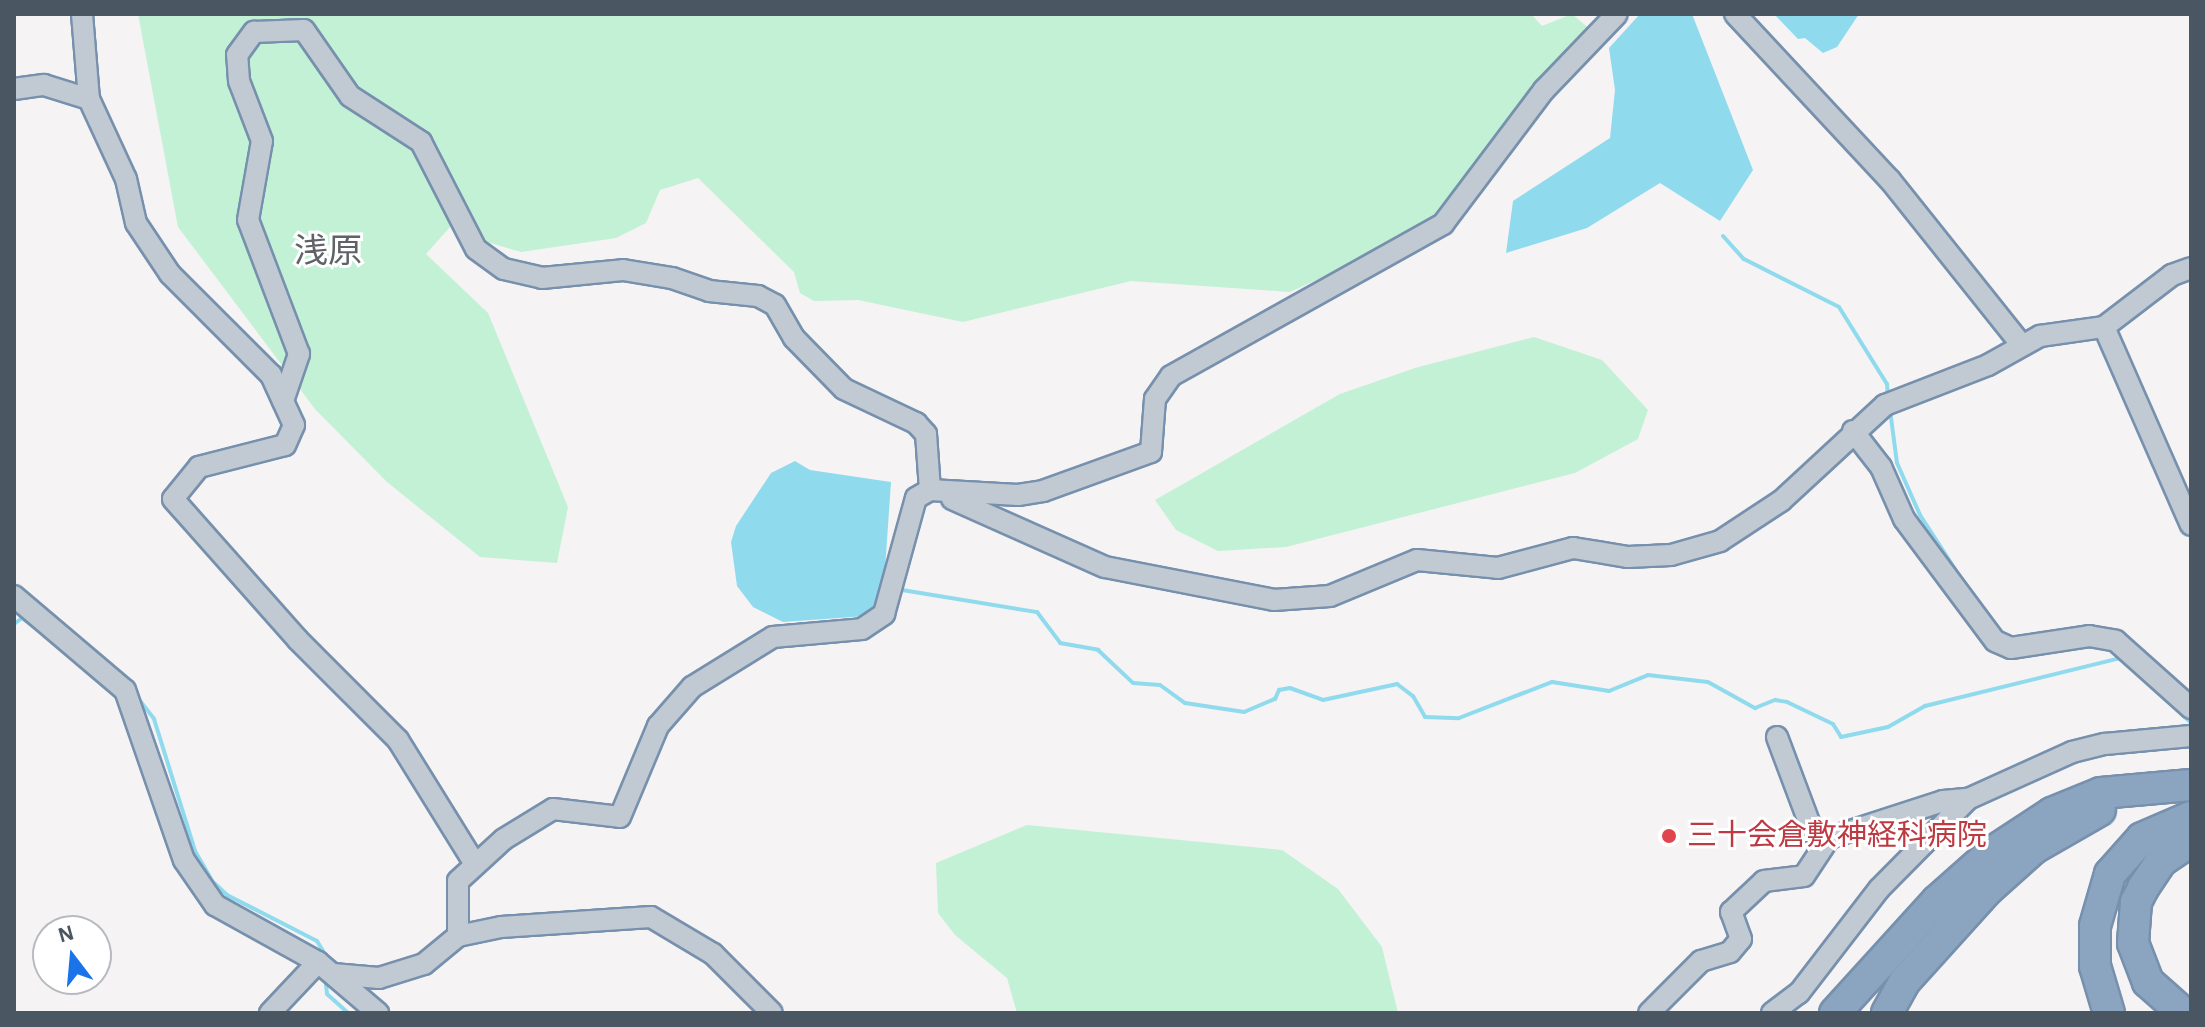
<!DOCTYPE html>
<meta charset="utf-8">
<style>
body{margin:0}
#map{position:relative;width:2205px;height:1027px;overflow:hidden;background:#f5f3f3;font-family:"Alegreya Sans","Noto Sans JP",sans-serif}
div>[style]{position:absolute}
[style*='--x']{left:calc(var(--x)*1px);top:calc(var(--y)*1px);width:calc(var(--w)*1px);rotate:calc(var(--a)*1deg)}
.green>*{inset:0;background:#c3f1d5}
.water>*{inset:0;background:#90daee}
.stream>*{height:4px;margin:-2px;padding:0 2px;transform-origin:2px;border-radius:2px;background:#90daee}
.roads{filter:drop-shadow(2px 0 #7690ad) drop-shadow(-2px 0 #7690ad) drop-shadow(0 2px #7690ad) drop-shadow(0 -2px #7690ad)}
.minor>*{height:20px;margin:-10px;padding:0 10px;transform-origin:10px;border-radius:10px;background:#c1cad2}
.highway>*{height:30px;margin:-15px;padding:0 15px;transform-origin:15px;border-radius:15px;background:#8ba5c1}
.dots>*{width:22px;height:22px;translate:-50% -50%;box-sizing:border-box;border:4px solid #fff;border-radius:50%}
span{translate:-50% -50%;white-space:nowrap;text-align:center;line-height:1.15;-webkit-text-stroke:6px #fff;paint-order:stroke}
.health-label{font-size:30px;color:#be3a42}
.left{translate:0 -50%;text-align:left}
.quarter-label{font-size:34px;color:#5f6368}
.frame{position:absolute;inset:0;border:16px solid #4a5661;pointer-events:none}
.north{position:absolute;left:32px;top:915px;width:80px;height:80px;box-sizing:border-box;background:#fff;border:2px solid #b7bbc0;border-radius:50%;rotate:344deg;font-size:22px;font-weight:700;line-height:32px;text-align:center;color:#4a5661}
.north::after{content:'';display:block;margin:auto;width:28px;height:36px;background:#1a73e8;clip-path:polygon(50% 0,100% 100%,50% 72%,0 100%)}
</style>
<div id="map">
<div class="green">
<div style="clip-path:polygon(138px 14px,1531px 14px,1542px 26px,1572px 14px,1591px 30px,1456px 199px,1413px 236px,1290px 292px,1131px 281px,963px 322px,858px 300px,814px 301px,800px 293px,794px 272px,698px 178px,660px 190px,646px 223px,616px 238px,521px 252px,487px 242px,467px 208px,426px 254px,488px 313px,568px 507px,557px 563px,480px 557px,387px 482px,315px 409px,178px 227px)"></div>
<div style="clip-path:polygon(1534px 337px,1602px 360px,1648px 410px,1638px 439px,1575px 473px,1286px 547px,1218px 551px,1176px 530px,1155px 500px,1340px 394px,1415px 368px)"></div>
<div style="clip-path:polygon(1027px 825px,1282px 850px,1338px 889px,1382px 947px,1398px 1013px,1017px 1013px,1007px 978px,955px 935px,938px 913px,936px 863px)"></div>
</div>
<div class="water">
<div style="clip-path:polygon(1640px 14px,1692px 14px,1753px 170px,1720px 221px,1660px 183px,1587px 228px,1506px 253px,1513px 201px,1610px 138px,1615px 90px,1609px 48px)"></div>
<div style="clip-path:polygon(1774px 14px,1859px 14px,1837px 47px,1823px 53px,1805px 38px,1798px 39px)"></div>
<div style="clip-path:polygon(795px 461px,810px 470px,891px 482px,884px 584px,878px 604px,866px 616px,783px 622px,753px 607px,737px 586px,731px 542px,736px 526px,771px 473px)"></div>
</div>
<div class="stream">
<div style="--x:1723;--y:236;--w:31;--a:48"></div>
<div style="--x:1744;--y:259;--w:106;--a:26.8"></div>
<div style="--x:1839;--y:307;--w:91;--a:58.1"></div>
<div style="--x:1887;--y:384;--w:13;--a:86"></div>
<div style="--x:1890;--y:410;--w:53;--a:82.5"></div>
<div style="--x:1897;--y:463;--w:57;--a:66.1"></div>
<div style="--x:1920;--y:515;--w:85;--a:57.1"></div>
<div style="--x:902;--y:590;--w:137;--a:9.3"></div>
<div style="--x:1037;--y:612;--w:39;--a:53"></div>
<div style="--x:1060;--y:643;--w:39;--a:10"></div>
<div style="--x:1098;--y:650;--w:48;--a:43.3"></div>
<div style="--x:1133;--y:683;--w:27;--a:4"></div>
<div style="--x:1160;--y:685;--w:31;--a:36"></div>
<div style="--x:1185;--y:703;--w:60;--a:8.7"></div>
<div style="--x:1244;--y:712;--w:34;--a:-23"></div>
<div style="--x:1275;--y:699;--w:10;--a:-66"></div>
<div style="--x:1279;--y:690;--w:11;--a:-10"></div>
<div style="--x:1290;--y:688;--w:35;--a:20"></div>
<div style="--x:1323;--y:700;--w:76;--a:-12.2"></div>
<div style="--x:1397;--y:684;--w:20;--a:37"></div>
<div style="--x:1413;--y:696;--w:24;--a:60"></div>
<div style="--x:1425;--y:717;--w:34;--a:2"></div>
<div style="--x:1459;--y:718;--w:100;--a:-21.2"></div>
<div style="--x:1552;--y:682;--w:58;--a:9"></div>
<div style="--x:1609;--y:691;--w:42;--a:-22.3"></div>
<div style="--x:1648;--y:675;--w:60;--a:6.7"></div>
<div style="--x:1708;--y:682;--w:54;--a:29"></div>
<div style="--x:1755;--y:708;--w:22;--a:-22"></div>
<div style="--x:1775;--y:700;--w:12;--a:9"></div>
<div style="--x:1787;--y:702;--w:51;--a:25.6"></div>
<div style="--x:1833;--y:724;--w:15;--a:58"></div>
<div style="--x:1841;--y:737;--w:48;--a:-12"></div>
<div style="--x:1888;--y:727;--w:43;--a:-29.6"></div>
<div style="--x:1925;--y:706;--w:206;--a:-13.8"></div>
<div style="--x:14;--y:624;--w:10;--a:-37"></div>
<div style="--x:22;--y:618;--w:31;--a:37"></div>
<div style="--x:2100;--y:628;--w:19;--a:16"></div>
<div style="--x:137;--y:697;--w:28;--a:52"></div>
<div style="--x:154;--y:719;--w:138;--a:72.7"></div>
<div style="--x:195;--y:851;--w:34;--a:60"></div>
<div style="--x:212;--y:881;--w:21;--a:43"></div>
<div style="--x:227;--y:895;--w:101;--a:27.1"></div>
<div style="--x:317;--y:941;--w:23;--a:59"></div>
<div style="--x:2177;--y:709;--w:20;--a:45"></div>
<div style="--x:325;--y:977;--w:17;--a:83"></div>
<div style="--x:327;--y:994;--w:28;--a:42"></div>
</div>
<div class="roads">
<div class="minor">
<div style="--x:82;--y:14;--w:85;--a:85.3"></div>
<div style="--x:89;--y:99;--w:88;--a:65.2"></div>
<div style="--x:126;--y:179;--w:45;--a:77.2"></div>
<div style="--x:136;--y:223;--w:61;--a:56.3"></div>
<div style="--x:170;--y:274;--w:143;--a:45"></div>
<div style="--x:271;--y:375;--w:55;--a:65.3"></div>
<div style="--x:294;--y:425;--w:22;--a:114"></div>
<div style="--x:285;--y:445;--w:89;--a:165.7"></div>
<div style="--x:199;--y:467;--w:41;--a:129.1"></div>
<div style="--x:173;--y:499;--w:188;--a:48.4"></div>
<div style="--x:298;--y:640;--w:141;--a:45"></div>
<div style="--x:398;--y:740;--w:146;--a:58.2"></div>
<div style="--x:1735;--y:14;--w:227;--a:47"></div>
<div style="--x:1890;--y:180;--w:210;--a:51.4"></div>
<div style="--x:14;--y:89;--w:30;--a:-8"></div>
<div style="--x:44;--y:85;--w:47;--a:17.3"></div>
<div style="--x:2104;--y:327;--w:216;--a:66.3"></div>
<div style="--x:283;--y:401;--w:50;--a:-71.2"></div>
<div style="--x:299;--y:354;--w:143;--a:-110.8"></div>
<div style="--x:248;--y:220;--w:80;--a:-80"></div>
<div style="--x:262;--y:141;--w:64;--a:-111"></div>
<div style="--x:239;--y:81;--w:26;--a:-94"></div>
<div style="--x:237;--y:55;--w:29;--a:-54"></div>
<div style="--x:254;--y:32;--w:50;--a:-2.3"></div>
<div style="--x:304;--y:30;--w:80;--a:55.1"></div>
<div style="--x:350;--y:96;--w:85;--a:32.9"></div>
<div style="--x:421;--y:142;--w:120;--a:62.8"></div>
<div style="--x:476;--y:249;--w:34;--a:36"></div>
<div style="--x:504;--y:269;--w:39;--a:13"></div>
<div style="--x:542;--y:278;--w:81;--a:-5.6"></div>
<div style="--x:623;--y:270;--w:50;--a:9.3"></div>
<div style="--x:672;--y:278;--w:39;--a:19"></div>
<div style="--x:709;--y:291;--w:49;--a:5.8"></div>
<div style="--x:758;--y:296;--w:19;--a:28"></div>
<div style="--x:775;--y:305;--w:38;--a:60"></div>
<div style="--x:794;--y:338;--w:71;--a:45.6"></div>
<div style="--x:844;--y:389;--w:80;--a:25.3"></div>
<div style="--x:916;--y:423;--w:15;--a:48"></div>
<div style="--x:926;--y:434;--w:56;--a:85.9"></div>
<div style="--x:1853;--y:431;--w:46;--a:52.1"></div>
<div style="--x:1881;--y:467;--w:57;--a:66.1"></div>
<div style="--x:1904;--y:519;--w:152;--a:53.3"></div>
<div style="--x:1995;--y:641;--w:17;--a:24"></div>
<div style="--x:2011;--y:648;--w:79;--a:-8.7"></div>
<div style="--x:2089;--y:636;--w:27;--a:10"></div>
<div style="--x:2116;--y:641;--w:101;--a:41.8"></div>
<div style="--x:952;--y:499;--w:167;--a:24"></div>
<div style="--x:1105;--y:567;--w:172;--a:11"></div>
<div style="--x:1274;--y:600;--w:56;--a:-4.1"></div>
<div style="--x:1330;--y:596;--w:94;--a:-22.5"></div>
<div style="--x:1417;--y:560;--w:81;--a:5.6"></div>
<div style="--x:1498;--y:568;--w:78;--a:-14.9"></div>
<div style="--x:1573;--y:548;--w:56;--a:9.3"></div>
<div style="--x:1628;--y:557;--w:43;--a:-2.7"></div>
<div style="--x:1671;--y:555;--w:51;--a:-15.9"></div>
<div style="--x:1720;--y:541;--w:73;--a:-33.3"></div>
<div style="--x:1781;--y:501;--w:142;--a:-42.7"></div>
<div style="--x:1885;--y:405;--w:110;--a:-21.2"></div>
<div style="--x:1988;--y:365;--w:60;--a:-29.1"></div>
<div style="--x:2040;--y:336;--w:65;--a:-8"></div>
<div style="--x:2104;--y:327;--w:86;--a:-37.4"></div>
<div style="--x:2172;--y:275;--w:20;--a:-20"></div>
<div style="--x:14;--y:596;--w:145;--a:40.3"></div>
<div style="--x:125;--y:690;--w:180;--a:70.9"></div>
<div style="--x:184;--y:860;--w:55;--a:55.4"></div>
<div style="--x:215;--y:905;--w:118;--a:29"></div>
<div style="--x:318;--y:962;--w:79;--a:40.4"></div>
<div style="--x:1777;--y:737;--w:103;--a:69.4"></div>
<div style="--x:1813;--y:833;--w:17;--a:17"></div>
<div style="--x:1829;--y:838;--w:120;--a:-18"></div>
<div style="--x:1943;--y:801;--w:25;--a:-5"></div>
<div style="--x:458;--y:936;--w:55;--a:-90"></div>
<div style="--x:458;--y:881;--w:62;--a:-42.4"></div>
<div style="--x:504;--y:839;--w:57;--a:-31.5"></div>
<div style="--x:553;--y:809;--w:67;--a:6.8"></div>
<div style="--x:620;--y:817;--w:99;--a:-67.3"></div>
<div style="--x:658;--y:726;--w:52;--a:-48.9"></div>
<div style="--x:692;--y:687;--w:95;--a:-31.7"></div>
<div style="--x:773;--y:637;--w:89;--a:-5.1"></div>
<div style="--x:862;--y:629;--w:27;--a:-34"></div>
<div style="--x:884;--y:614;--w:120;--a:-74.6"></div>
<div style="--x:916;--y:498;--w:16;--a:-30"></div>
<div style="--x:930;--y:490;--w:88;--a:3.3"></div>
<div style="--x:1018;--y:495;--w:25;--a:-9"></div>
<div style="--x:1043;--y:491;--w:115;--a:-19.9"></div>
<div style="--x:1151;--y:452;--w:53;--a:-85.7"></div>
<div style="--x:1155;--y:399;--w:28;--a:-55"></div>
<div style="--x:1171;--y:376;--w:312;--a:-29.2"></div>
<div style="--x:1443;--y:224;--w:168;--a:-53"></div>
<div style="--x:1544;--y:90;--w:105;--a:-46.2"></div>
<div style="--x:333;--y:974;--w:46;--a:5"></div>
<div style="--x:379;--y:978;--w:47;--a:-17.3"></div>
<div style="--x:424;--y:964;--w:44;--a:-39.5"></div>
<div style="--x:458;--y:936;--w:44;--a:-11.8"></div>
<div style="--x:501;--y:927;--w:150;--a:-3.8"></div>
<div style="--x:651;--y:917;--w:72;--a:30.8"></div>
<div style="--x:713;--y:954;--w:83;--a:45"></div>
<div style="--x:270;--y:1013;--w:70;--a:-46.7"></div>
<div style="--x:1649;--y:1013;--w:74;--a:-45"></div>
<div style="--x:1701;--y:961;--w:30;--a:-17"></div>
<div style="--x:1730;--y:952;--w:17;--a:-50"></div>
<div style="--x:1741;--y:939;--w:29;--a:-110"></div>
<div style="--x:1731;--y:912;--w:45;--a:-43.2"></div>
<div style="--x:1764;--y:881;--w:40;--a:-7.1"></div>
<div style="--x:1804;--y:876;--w:45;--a:-56.7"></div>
<div style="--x:1772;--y:1013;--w:34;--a:-37"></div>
<div style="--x:1799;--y:993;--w:131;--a:-52.4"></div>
<div style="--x:1879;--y:889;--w:127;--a:-45.3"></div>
<div style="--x:1968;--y:799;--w:114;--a:-24.3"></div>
<div style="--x:2072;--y:752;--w:34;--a:-14"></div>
<div style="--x:2105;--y:744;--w:86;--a:-5.3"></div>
</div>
<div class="highway">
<div style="--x:1835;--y:1013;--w:151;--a:-47.7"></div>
<div style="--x:1937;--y:901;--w:72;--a:-41.6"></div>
<div style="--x:1991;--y:853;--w:73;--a:-33.3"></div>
<div style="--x:2052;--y:813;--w:53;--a:-22.2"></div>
<div style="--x:2101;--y:793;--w:90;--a:-5.1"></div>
<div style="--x:1887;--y:1013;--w:35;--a:-61"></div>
<div style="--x:1904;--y:982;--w:124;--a:-47.9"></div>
<div style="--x:1987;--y:890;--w:63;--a:-41.8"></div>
<div style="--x:2034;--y:848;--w:76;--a:-29.9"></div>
<div style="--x:2109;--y:1013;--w:49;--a:-106.6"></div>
<div style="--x:2095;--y:966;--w:40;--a:-90"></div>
<div style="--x:2095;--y:926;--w:54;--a:-73.9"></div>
<div style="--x:2110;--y:874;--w:48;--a:-48.4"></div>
<div style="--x:2142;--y:838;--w:53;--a:-23.2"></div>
<div style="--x:2183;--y:1013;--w:47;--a:-138.5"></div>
<div style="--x:2148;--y:982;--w:42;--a:-111"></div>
<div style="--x:2133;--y:943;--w:41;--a:-85.8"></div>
<div style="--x:2136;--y:902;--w:16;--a:-63"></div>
<div style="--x:2143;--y:888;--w:32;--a:-56"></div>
<div style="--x:2161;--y:861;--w:36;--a:-34"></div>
</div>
</div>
<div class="dots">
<div style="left:1669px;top:836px;background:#e0444e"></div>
</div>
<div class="health-label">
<span class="left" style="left:1687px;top:836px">三十会倉敷神経科病院</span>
</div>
<div class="quarter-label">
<span style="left:328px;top:253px">浅原</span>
</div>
<div class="frame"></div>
<div class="north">N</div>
</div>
